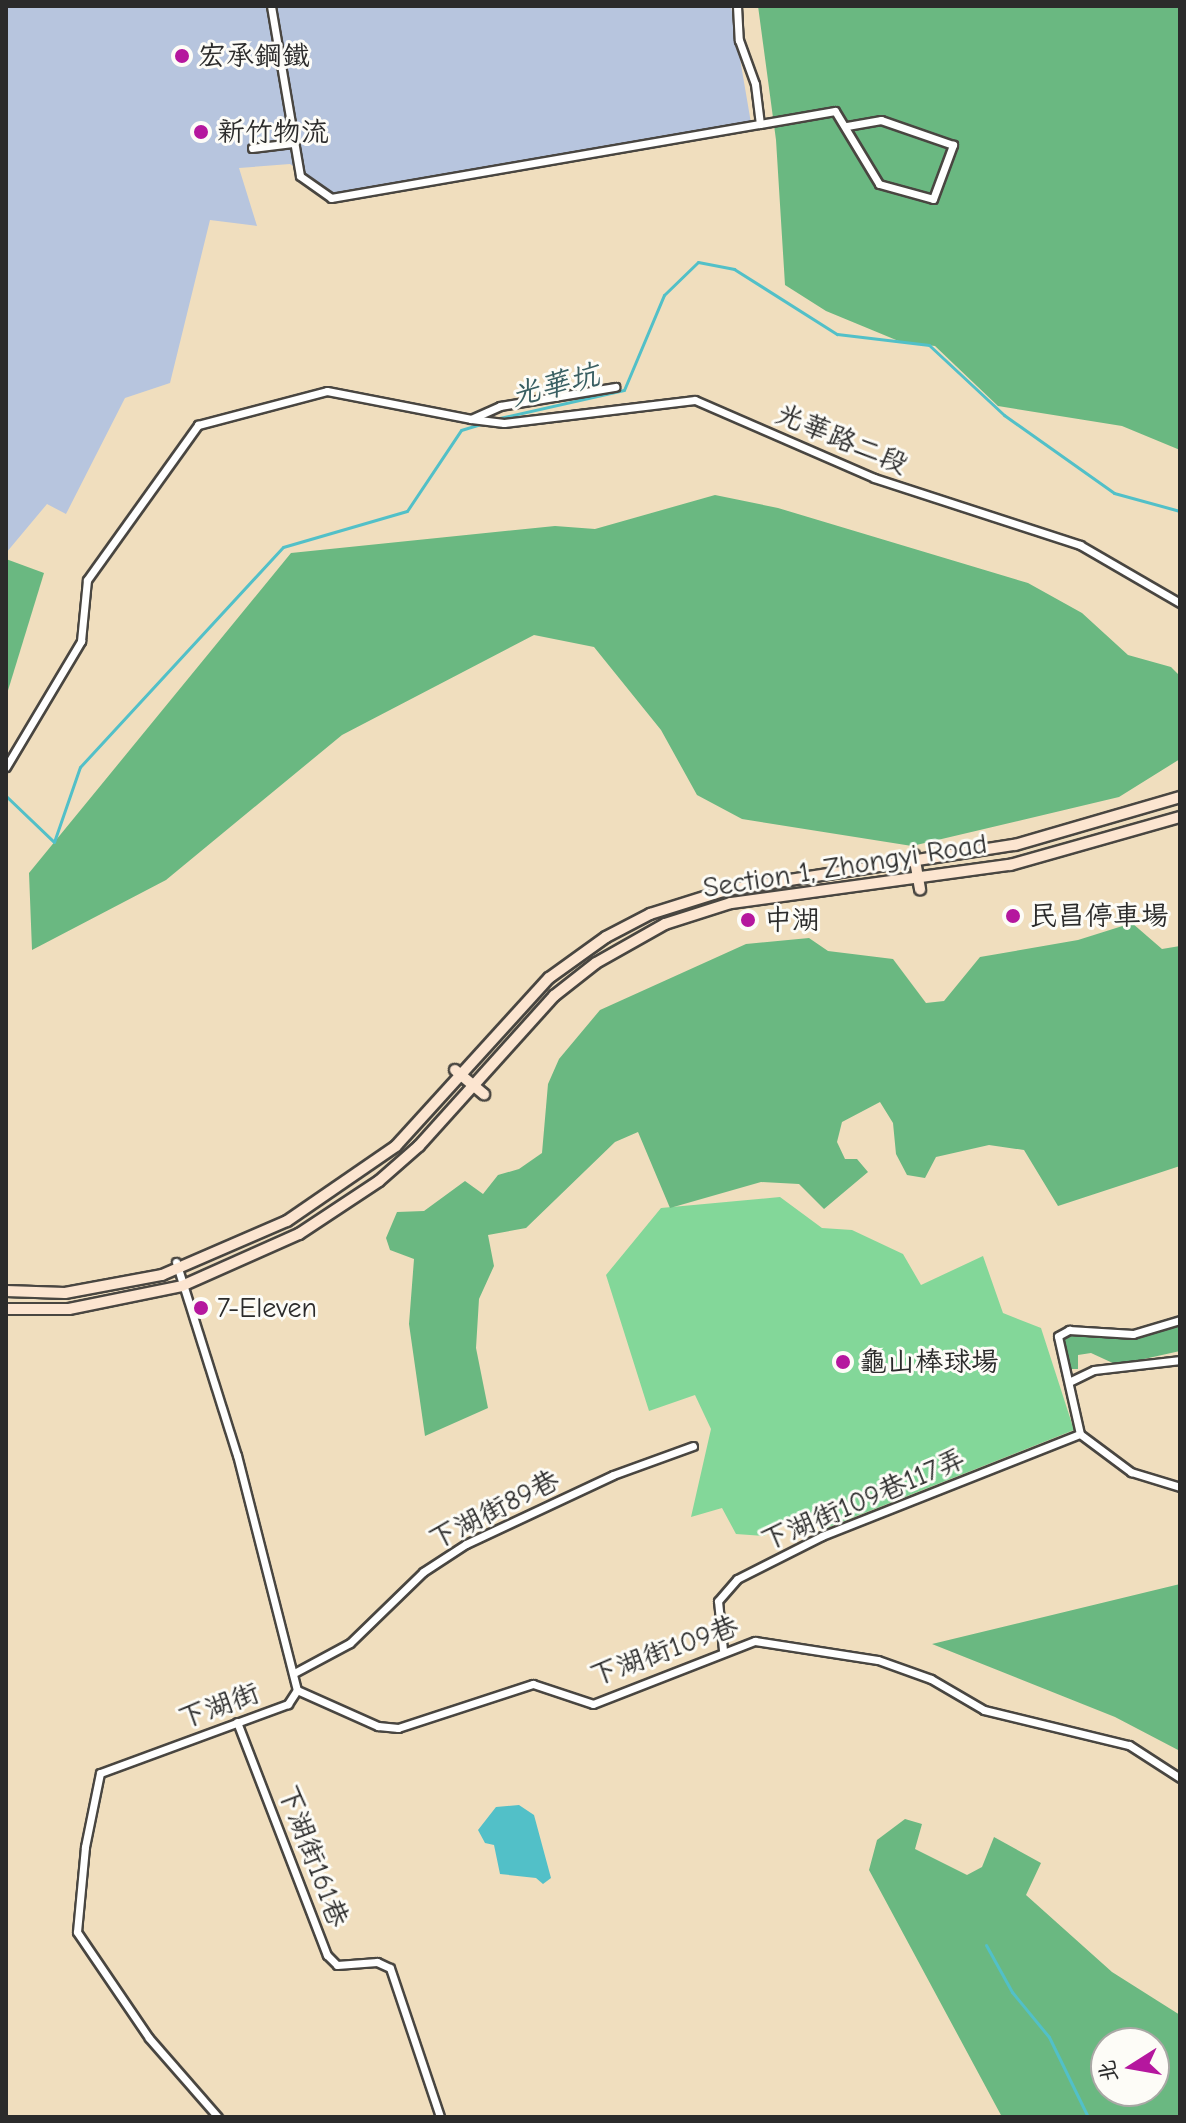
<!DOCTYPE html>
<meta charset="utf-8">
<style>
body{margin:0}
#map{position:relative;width:1186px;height:2123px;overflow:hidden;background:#f0debe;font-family:"Comic Neue","LXGW WenKai TC",sans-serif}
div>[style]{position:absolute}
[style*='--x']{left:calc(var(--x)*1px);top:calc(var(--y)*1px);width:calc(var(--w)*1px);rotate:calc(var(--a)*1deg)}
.industrial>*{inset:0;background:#b7c5de}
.green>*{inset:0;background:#83d799}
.forest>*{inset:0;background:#6ab881}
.water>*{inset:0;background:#52c0c8}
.stream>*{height:3px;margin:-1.5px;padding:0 1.5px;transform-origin:1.5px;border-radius:1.5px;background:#52c0c8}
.roads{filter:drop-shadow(2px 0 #494641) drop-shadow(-2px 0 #494641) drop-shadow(0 2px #494641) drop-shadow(0 -2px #494641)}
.minor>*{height:7px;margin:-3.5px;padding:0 3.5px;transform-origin:3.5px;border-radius:3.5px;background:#fff}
.secondary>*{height:10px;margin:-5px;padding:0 5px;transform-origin:5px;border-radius:5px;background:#fce5d0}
.dots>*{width:22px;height:22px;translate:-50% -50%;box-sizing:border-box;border:4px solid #fdfcf7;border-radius:50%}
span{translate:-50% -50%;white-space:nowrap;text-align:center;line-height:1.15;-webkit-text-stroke:6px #fdfcf7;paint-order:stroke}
.poi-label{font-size:28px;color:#2b2b2b}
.left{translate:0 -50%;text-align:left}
.street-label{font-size:28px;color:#2b2b2b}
.water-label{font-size:30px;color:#395f62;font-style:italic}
.frame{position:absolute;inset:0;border:8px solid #2b2b2b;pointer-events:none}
.north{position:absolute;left:1090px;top:2027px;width:80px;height:80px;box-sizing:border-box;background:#fdfcf7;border:2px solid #a9a8a5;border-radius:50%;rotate:259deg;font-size:22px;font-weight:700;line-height:32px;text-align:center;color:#2b2b2b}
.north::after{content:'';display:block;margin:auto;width:28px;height:36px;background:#b5179e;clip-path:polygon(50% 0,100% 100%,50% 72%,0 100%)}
</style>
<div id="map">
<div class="industrial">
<div style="clip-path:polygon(6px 6px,731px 6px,751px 123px,334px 194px,290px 164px,239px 168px,257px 226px,210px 220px,170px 383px,125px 398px,66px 514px,47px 504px,6px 553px)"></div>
</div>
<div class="green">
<div style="clip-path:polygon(780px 1197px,822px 1228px,852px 1230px,903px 1254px,921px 1285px,983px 1256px,1003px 1313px,1041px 1328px,1074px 1430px,824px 1529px,808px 1514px,787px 1519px,764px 1536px,736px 1534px,722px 1508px,691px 1517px,711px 1429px,695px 1395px,649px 1411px,606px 1275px,661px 1208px)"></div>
</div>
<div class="forest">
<div style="clip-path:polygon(758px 6px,1180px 6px,1180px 450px,1122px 426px,998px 406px,935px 346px,901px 342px,826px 311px,785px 285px,776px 140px)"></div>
<div style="clip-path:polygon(715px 495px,778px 508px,1028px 583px,1082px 613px,1128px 655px,1171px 667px,1180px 676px,1180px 759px,1119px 797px,912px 846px,742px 819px,697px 795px,661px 730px,594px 647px,534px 635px,342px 735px,166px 880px,32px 950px,29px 873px,291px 553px,555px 526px,595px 529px)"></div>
<div style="clip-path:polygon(6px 559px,44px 573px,6px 697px)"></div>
<div style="clip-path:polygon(1132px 923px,1162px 949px,1180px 946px,1180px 1166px,1058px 1206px,1024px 1150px,989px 1145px,936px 1157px,925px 1178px,907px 1175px,896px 1154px,893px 1123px,880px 1102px,842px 1122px,837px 1142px,845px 1159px,857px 1159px,868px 1172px,824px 1209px,799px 1184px,761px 1182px,670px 1208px,638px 1132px,615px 1142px,526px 1228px,488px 1235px,494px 1266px,479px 1299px,476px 1348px,488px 1408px,425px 1436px,409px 1324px,414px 1259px,390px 1250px,386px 1238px,397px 1212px,424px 1211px,465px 1181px,483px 1194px,498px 1175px,519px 1169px,542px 1153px,548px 1084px,559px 1059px,600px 1010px,746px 944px,809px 938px,828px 951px,893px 959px,926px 1003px,944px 1001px,980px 957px,1078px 940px)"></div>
<div style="clip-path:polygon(1180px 1325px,1180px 1351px,1117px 1365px,1091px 1353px,1078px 1355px,1078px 1369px,1068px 1369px,1061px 1340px,1076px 1333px,1135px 1338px)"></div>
<div style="clip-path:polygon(1180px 1584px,1180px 1751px,1115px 1717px,932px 1644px)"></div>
<div style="clip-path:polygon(evenodd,905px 1819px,922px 1824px,915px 1849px,967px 1875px,982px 1867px,994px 1837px,1041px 1863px,1026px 1895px,1112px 1972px,1180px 2015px,1180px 2117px,1002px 2117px,869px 1870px,877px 1840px,905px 1819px,1106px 2043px,1154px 2043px,1154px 2091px,1106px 2091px,1106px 2043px)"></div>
</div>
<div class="water">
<div style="clip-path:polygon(519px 1805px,534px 1815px,551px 1878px,543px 1884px,536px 1878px,500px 1874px,494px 1845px,485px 1843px,478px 1830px,496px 1807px)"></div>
</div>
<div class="stream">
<div style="--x:495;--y:419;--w:132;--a:-12.7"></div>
<div style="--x:624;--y:390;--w:103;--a:-67.2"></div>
<div style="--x:664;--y:295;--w:47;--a:-44.1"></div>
<div style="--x:698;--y:262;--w:37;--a:11"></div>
<div style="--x:734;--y:269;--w:122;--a:32.3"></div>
<div style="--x:837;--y:334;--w:93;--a:6.8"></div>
<div style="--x:929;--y:345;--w:103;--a:43"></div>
<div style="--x:1004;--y:415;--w:135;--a:35.3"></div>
<div style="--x:1114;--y:493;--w:68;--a:15.3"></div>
<div style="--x:6;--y:796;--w:66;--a:43.8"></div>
<div style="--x:54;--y:842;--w:79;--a:-70.9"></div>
<div style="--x:80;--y:767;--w:299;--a:-47.3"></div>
<div style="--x:283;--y:547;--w:129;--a:-16.2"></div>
<div style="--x:407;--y:511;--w:97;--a:-56.3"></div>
<div style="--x:461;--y:430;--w:24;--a:-17"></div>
<div style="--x:986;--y:1945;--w:54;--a:61"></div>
<div style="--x:1012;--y:1992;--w:58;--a:50.6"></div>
<div style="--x:1049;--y:2037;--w:89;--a:64"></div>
</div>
<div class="roads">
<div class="minor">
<div style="--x:271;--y:6;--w:172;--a:80.3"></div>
<div style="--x:300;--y:176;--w:38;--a:35"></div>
<div style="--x:331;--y:198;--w:435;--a:-9.8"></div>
<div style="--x:737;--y:6;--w:34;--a:87"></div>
<div style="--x:739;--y:40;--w:47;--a:70"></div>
<div style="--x:755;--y:84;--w:40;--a:82.9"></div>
<div style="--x:760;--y:124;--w:76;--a:-9.8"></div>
<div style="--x:835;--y:111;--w:85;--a:58.9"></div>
<div style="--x:879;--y:184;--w:56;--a:15.5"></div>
<div style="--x:933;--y:199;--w:58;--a:-69.7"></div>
<div style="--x:953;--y:145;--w:76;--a:-160.9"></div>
<div style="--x:881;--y:120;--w:36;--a:170"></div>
<div style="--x:252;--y:148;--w:41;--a:-7"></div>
<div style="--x:471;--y:419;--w:33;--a:7"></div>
<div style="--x:504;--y:423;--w:192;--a:-6.9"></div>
<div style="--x:695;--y:400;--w:195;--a:23.5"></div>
<div style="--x:874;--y:478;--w:217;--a:18"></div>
<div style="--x:1080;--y:545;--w:116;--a:30.1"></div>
<div style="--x:6;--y:767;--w:147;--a:-59.2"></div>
<div style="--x:81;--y:641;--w:61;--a:-84.4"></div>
<div style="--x:87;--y:580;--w:191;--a:-54.4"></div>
<div style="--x:198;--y:425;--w:133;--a:-14.8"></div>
<div style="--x:327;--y:391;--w:147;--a:11"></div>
<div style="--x:471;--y:419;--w:32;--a:-24"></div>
<div style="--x:500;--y:406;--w:117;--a:-9.4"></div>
<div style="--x:176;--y:1262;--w:202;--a:72.5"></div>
<div style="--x:237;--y:1455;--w:243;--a:75.7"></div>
<div style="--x:297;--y:1690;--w:17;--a:123"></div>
<div style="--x:288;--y:1704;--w:200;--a:159.8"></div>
<div style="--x:100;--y:1773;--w:76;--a:101.5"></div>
<div style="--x:85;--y:1847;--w:85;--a:95.4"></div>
<div style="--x:77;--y:1932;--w:128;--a:55.8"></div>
<div style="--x:149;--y:2038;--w:105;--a:48.9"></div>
<div style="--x:1071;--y:1381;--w:25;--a:-26"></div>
<div style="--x:1094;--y:1370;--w:87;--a:-6.6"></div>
<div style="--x:1080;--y:1434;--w:100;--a:-102.7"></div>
<div style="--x:1058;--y:1336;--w:13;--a:-29"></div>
<div style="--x:1069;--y:1330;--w:64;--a:3.6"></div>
<div style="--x:1133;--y:1334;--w:49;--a:-16.6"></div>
<div style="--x:1080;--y:1434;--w:64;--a:36.7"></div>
<div style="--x:1131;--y:1472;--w:51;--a:17"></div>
<div style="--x:723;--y:1650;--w:49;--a:-95.8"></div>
<div style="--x:718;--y:1601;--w:29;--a:-49"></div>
<div style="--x:737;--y:1579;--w:95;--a:-26.8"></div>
<div style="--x:822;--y:1536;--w:277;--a:-21.6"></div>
<div style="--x:296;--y:1672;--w:61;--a:-28.2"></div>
<div style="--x:350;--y:1643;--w:102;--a:-44.2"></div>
<div style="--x:423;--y:1572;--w:51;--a:-33.1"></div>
<div style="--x:466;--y:1544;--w:162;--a:-25.1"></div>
<div style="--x:613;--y:1475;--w:85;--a:-19.9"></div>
<div style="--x:297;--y:1690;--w:89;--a:24"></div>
<div style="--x:378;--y:1726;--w:20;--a:6"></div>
<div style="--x:398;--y:1728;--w:142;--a:-18.1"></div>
<div style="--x:533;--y:1684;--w:63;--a:18.4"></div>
<div style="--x:593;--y:1704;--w:174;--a:-21.3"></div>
<div style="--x:755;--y:1641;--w:124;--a:8.8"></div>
<div style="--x:878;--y:1660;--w:56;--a:19.7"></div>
<div style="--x:931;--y:1679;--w:61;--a:30.3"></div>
<div style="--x:984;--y:1710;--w:149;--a:13.6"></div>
<div style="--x:1129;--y:1745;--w:61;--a:32.9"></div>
<div style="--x:237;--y:1722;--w:250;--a:68.9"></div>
<div style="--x:327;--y:1955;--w:14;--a:45"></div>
<div style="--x:337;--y:1965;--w:40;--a:-4.3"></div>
<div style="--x:377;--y:1962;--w:14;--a:25"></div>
<div style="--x:390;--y:1968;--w:157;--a:71.4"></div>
</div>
<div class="secondary">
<div style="--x:914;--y:855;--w:35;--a:80"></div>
<div style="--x:455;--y:1070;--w:38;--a:40"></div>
<div style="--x:6;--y:1291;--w:59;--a:1.9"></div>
<div style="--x:65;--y:1293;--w:99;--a:-10.5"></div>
<div style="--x:162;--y:1275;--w:136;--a:-23.4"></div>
<div style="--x:287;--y:1221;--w:132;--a:-34.5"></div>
<div style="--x:396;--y:1146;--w:227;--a:-47.7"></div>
<div style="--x:549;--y:978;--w:70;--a:-35.7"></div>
<div style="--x:606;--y:937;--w:50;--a:-27.6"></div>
<div style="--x:650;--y:914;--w:80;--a:-17.5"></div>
<div style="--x:726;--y:890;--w:292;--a:-8.9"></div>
<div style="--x:1015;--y:845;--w:172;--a:-16.2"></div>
<div style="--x:6;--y:1309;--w:63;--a:0"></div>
<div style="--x:69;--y:1309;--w:115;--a:-11.5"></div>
<div style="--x:182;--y:1286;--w:128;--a:-24"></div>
<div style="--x:299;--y:1234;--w:96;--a:-33.5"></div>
<div style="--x:379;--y:1181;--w:53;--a:-41.2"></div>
<div style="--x:419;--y:1146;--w:202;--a:-48"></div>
<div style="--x:554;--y:996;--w:53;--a:-38.2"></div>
<div style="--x:596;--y:963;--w:79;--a:-29.5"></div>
<div style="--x:665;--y:924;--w:69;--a:-17.7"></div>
<div style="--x:731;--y:903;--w:282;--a:-7.8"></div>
<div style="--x:1010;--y:865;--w:177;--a:-15.8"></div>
</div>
</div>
<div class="dots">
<div style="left:182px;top:56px;background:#b5179e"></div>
<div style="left:201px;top:132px;background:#b5179e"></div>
<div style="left:1013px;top:916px;background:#b5179e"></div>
<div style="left:748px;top:920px;background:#b5179e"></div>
<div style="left:201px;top:1308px;background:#b5179e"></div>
<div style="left:843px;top:1362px;background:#b5179e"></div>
</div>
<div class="poi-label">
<span class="left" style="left:198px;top:56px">宏承鋼鐵</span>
<span class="left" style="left:217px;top:132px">新竹物流</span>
<span class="left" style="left:1029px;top:916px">民昌停車場</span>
<span class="left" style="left:764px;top:920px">中湖</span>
<span class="left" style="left:217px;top:1308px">7-Eleven</span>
<span class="left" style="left:859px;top:1362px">龜山棒球場</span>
</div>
<div class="street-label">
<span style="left:842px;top:439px;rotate:23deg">光華路二段</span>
<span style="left:845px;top:866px;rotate:-9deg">Section 1, Zhongyi Road</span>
<span style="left:863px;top:1500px;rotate:-23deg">下湖街109巷117弄</span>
<span style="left:494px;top:1510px;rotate:-27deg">下湖街89巷</span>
<span style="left:664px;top:1651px;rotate:-20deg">下湖街109巷</span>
<span style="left:219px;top:1706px;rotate:-20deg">下湖街</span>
<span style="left:313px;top:1856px;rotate:69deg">下湖街161巷</span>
</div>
<div class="water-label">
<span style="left:555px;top:386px;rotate:-14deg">光華坑</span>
</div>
<div class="frame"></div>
<div class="north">北</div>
</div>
